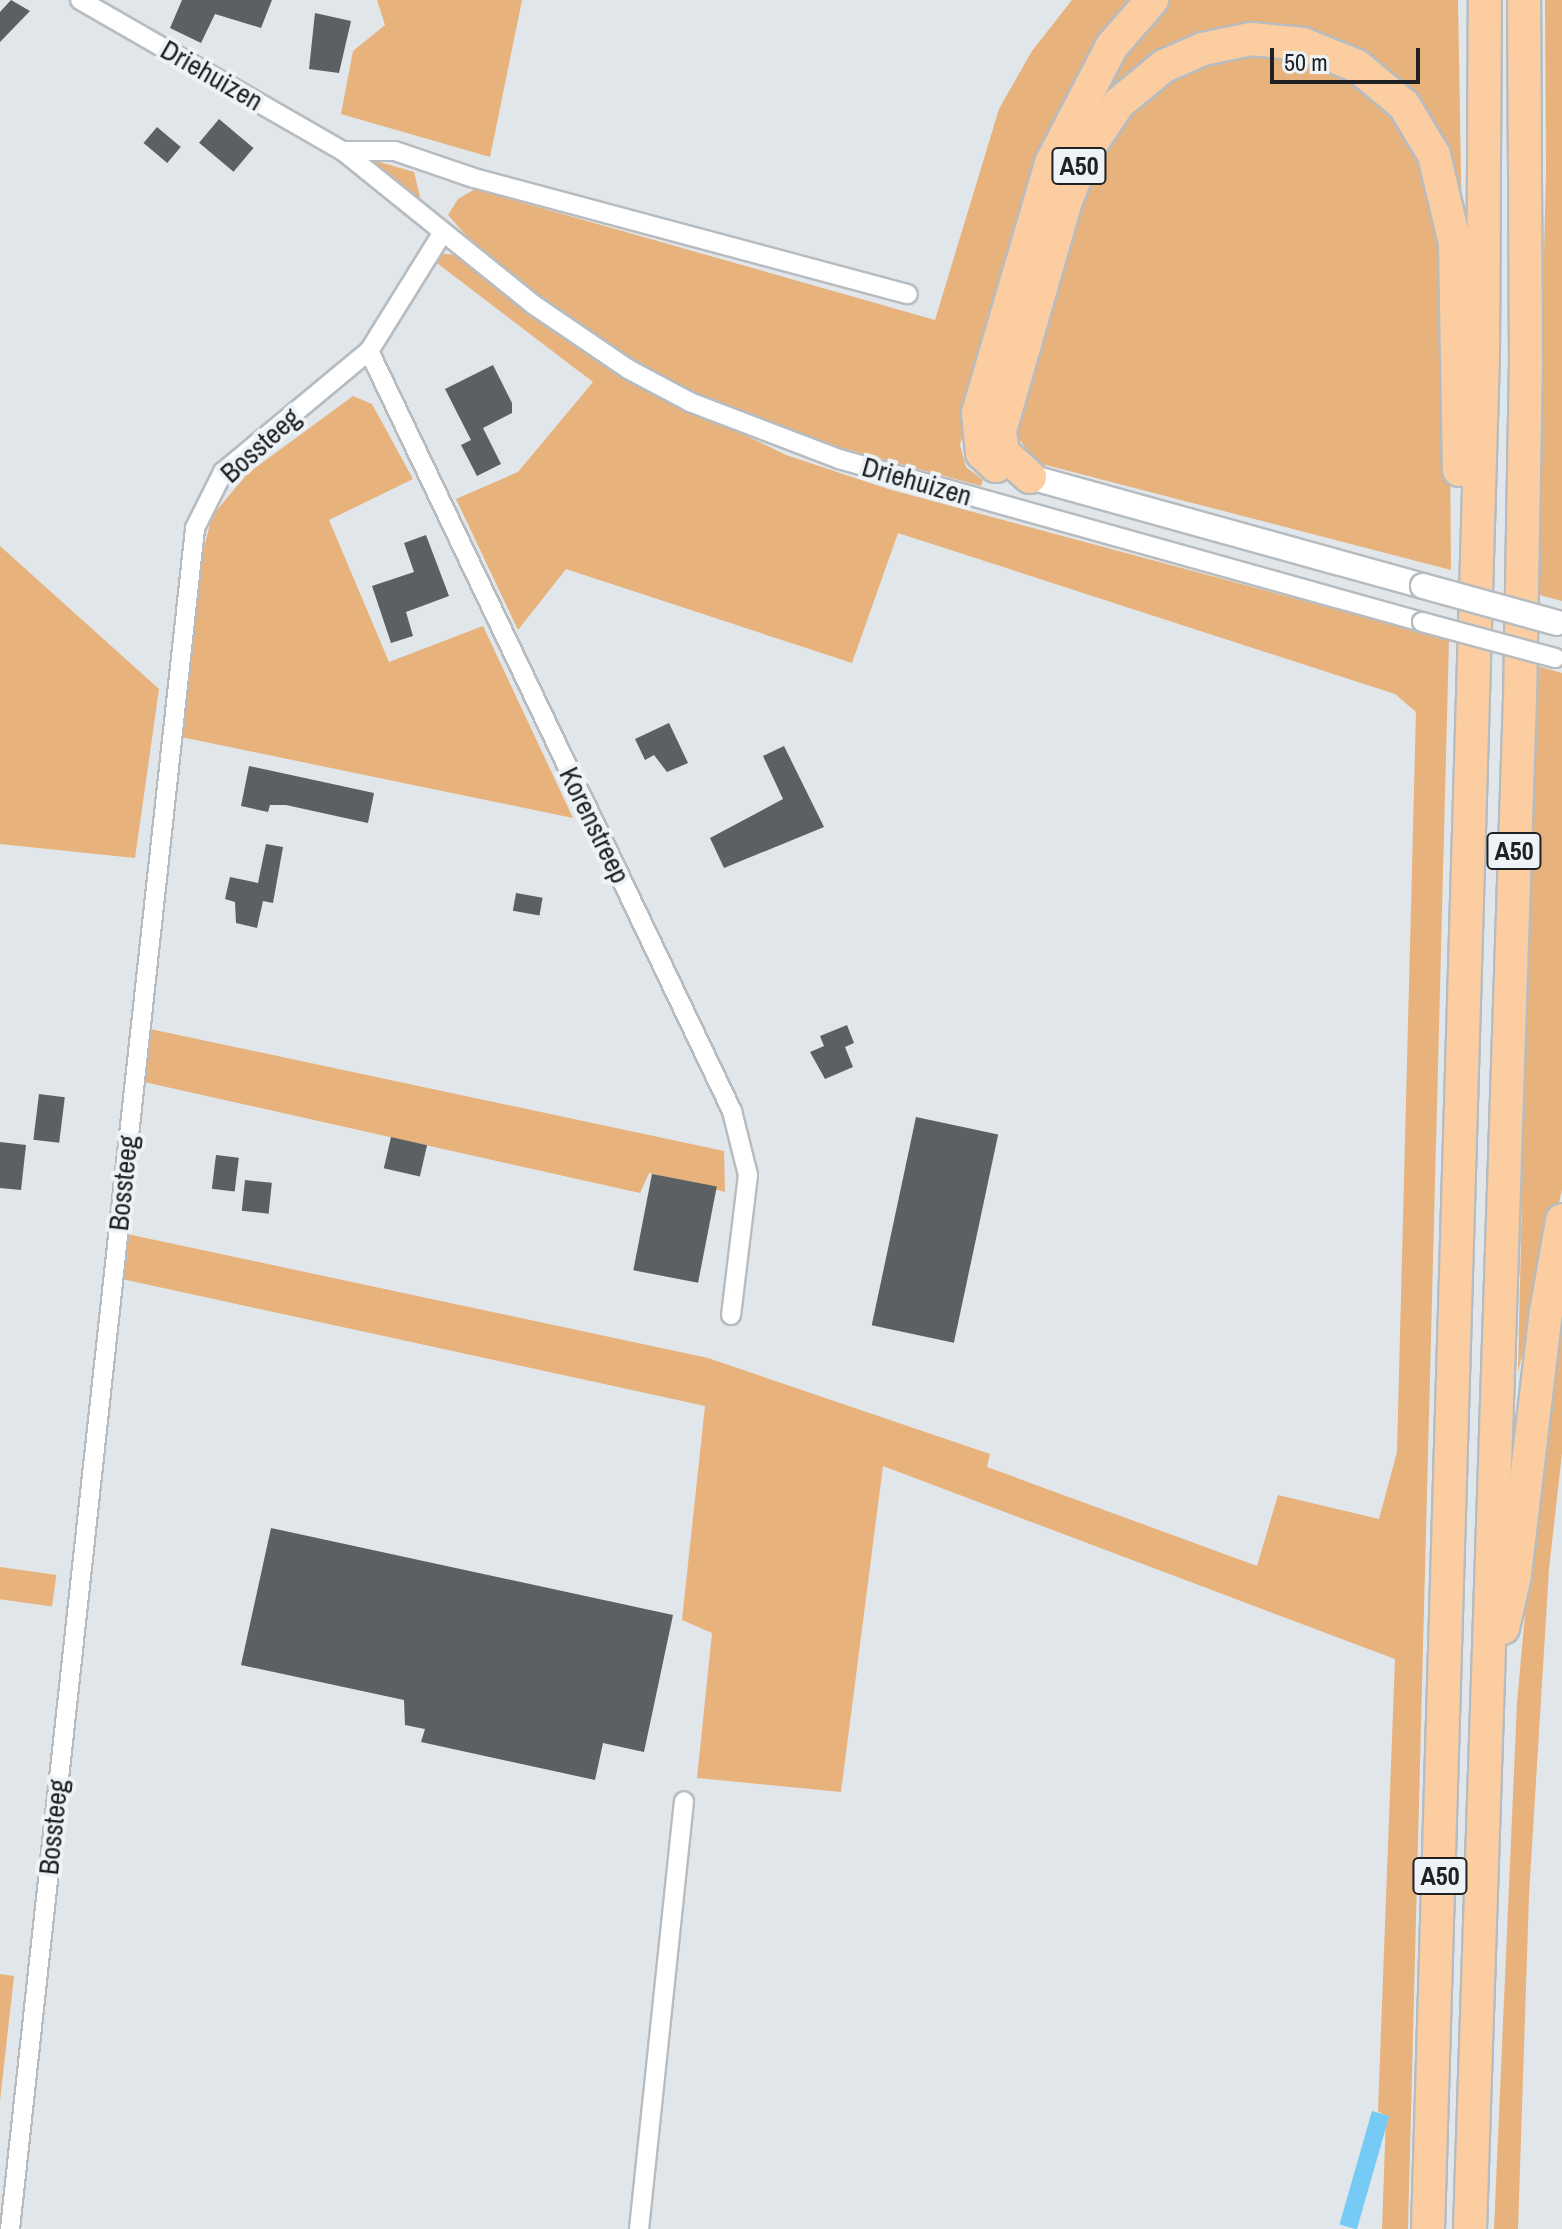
<!DOCTYPE html>
<style>
body{margin:0}
#map{position:relative;width:1562px;height:2229px;overflow:hidden;background:#e0e6e9;font-family:"Archivo Narrow",sans-serif}
div>[style]{position:absolute}
[style*='--x']{left:calc(var(--x)*1px);top:calc(var(--y)*1px);width:calc(var(--w)*1px);rotate:calc(var(--a)*1deg)}
.green>*{inset:0;background:#e7b27c;transform-origin:0 0}
.water>*{inset:0;background:#75caf6;transform-origin:0 0}
.building>*{inset:0;background:#5b6063;transform-origin:0 0}
.roads{filter:drop-shadow(2px 0 #b7bcc0) drop-shadow(-2px 0 #b7bcc0) drop-shadow(0 2px #b7bcc0) drop-shadow(0 -2px #b7bcc0)}
.street>*{height:18px;margin:-9px;padding:0 9px;transform-origin:9px;border-radius:9px;background:#fff}
.secondary>*{height:24px;margin:-12px;padding:0 12px;transform-origin:12px;border-radius:12px;background:#fff}
.highway>*{height:32px;margin:-16px;padding:0 16px;transform-origin:16px;border-radius:16px;background:#fbcda1}
.bridges{filter:drop-shadow(2px 0 #b7bcc0) drop-shadow(-2px 0 #b7bcc0) drop-shadow(0 2px #b7bcc0) drop-shadow(0 -2px #b7bcc0)}
.street-bridge>*{height:18px;margin:-9px;padding:0 9px;transform-origin:9px;border-radius:9px;background:#fff}
.secondary-bridge>*{height:24px;margin:-12px;padding:0 12px;transform-origin:12px;border-radius:12px;background:#fff}
span{translate:-50% -50%;white-space:nowrap;text-align:center;line-height:1.15;-webkit-text-stroke:8px #edf3f7;paint-order:stroke}
.shield-label span{padding:2px 6px;background:#edf3f7;border:2px solid;border-radius:6px;-webkit-text-stroke-width:0}
.shield-label{font-size:26px;color:#1f2122;font-weight:700}
.street-label{font-size:28px;color:#1f2122}
.scale{position:absolute;left:1270px;top:48px;width:150px;height:36px;box-sizing:border-box;border:4px solid #1f2122;border-top:0;padding-left:10px;font-size:24px;line-height:28px;white-space:nowrap;color:#1f2122;-webkit-text-stroke:6px #edf3f7;paint-order:stroke}
</style>
<div id="map">
<div class="green">
<div style="clip-path:polygon(377px 0,522px 0,490px 157px,341px 114px,353px 51px,385px 25px)"></div>
<div style="clip-path:polygon(1072px 0,1142px 0,983px 358px,960px 445px,966px 467px,983px 480px,981px 486px,746px 422px,642px 368px,568px 322px,478px 249px,448px 215px,458px 199px,475px 189px,935px 320px,999px 109px,1032px 51px)"></div>
<div style="clip-path:polygon(1162px 0,1458px 0,1462px 233px,1415px 105px,1254px 30px,1098px 115px,1087px 103px)"></div>
<div style="clip-path:polygon(1545px 0,1562px 0,1562px 601px,1536px 594px,1546px 171px)"></div>
<div style="clip-path:polygon(1225px 50px,1308px 54px,1394px 107px,1435px 191px,1449px 315px,1451px 570px,1038px 463px,1013px 432px,1082px 177px,1140px 94px)"></div>
<div style="clip-path:polygon(369px 159px,414px 172px,421px 201px)"></div>
<div style="clip-path:polygon(444px 254px,458px 255px,548px 328px,624px 376px,786px 455px,888px 489px,1449px 640px,1408px 2229px,1382px 2229px,1386px 2116px,1378px 2111px,1395px 1659px,883px 1466px,841px 1792px,697px 1778px,712px 1633px,682px 1620px,705px 1406px,122px 1279px,127px 1234px,708px 1358px,990px 1454px,987px 1467px,1257px 1566px,1278px 1495px,1379px 1519px,1397px 1452px,1416px 712px,1395px 694px,898px 533px,852px 663px,566px 569px,518px 630px,456px 499px,518px 472px,593px 382px,433px 260px)"></div>
<div style="clip-path:polygon(353px 396px,372px 404px,413px 479px,329px 520px,389px 662px,483px 626px,573px 818px,181px 737px,199px 568px,212px 516px,247px 474px)"></div>
<div style="clip-path:polygon(0 546px,159px 689px,135px 858px,0 844px)"></div>
<div style="clip-path:polygon(1534px 665px,1562px 673px,1562px 1190px,1518px 1372px)"></div>
<div style="clip-path:polygon(150px 1029px,724px 1151px,725px 1192px,649px 1173px,640px 1193px,144px 1082px)"></div>
<div style="clip-path:polygon(1562px 1307px,1562px 1453px,1549px 1569px,1529px 1895px,1518px 2229px,1494px 2229px,1517px 1703px,1534px 1514px)"></div>
<div style="left:0;top:1567px;width:57px;height:32px;rotate:8deg"></div>
<div style="clip-path:polygon(0 1974px,14px 1976px,0 2101px)"></div>
</div>
<div class="water">
<div style="left:1372px;top:2111px;width:18px;height:118px;rotate:16deg"></div>
</div>
<div class="building">
<div style="clip-path:polygon(11px 0,30px 11px,0 42px,0 12px)"></div>
<div style="clip-path:polygon(182px 0,272px 0,261px 28px,215px 14px,201px 43px,170px 28px)"></div>
<div style="clip-path:polygon(315px 13px,351px 21px,339px 73px,309px 69px)"></div>
<div style="left:219px;top:119px;width:45px;height:31px;rotate:40deg"></div>
<div style="left:157px;top:127px;width:31px;height:21px;rotate:40deg"></div>
<div style="clip-path:polygon(493px 365px,512px 403px,512px 413px,483px 428px,501px 464px,477px 476px,461px 445px,471px 440px,445px 389px)"></div>
<div style="clip-path:polygon(426px 535px,449px 596px,406px 612px,413px 636px,391px 643px,372px 586px,414px 572px,404px 543px)"></div>
<div style="clip-path:polygon(669px 723px,688px 763px,667px 772px,654px 755px,645px 760px,635px 739px)"></div>
<div style="clip-path:polygon(784px 746px,824px 827px,724px 868px,710px 838px,783px 799px,763px 756px)"></div>
<div style="clip-path:polygon(249px 766px,374px 793px,368px 823px,286px 805px,270px 805px,268px 812px,241px 806px)"></div>
<div style="clip-path:polygon(266px 844px,283px 847px,273px 903px,263px 901px,257px 928px,236px 923px,235px 902px,225px 899px,230px 877px,258px 883px)"></div>
<div style="left:516px;top:893px;width:27px;height:18px;rotate:10deg"></div>
<div style="clip-path:polygon(847px 1025px,854px 1043px,845px 1047px,853px 1067px,825px 1079px,810px 1052px,824px 1046px,820px 1036px)"></div>
<div style="left:39px;top:1094px;width:26px;height:46px;rotate:7deg"></div>
<div style="left:916px;top:1117px;width:84px;height:213px;rotate:12deg"></div>
<div style="left:391px;top:1137px;width:37px;height:32px;rotate:13deg"></div>
<div style="clip-path:polygon(0 1142px,26px 1145px,21px 1190px,0 1188px)"></div>
<div style="left:216px;top:1155px;width:23px;height:34px;rotate:7deg"></div>
<div style="left:652px;top:1174px;width:66px;height:98px;rotate:11deg"></div>
<div style="left:245px;top:1180px;width:27px;height:31px;rotate:6deg"></div>
<div style="clip-path:polygon(271px 1528px,673px 1615px,644px 1752px,603px 1743px,595px 1780px,421px 1742px,425px 1729px,405px 1725px,404px 1700px,241px 1665px)"></div>
</div>
<div class="roads">
<div class="street">
<div style="--x:80;--y:0;--w:303;--a:29.9"></div>
<div style="--x:343;--y:151;--w:245;--a:38.9"></div>
<div style="--x:534;--y:305;--w:114;--a:34.2"></div>
<div style="--x:628;--y:369;--w:70;--a:28"></div>
<div style="--x:690;--y:402;--w:160;--a:20.9"></div>
<div style="--x:839;--y:459;--w:605;--a:15.62"></div>
<div style="--x:343;--y:151;--w:52;--a:0"></div>
<div style="--x:395;--y:151;--w:83;--a:18.9"></div>
<div style="--x:474;--y:178;--w:449;--a:15"></div>
<div style="--x:369;--y:351;--w:842;--a:64.47"></div>
<div style="--x:732;--y:1111;--w:66;--a:76"></div>
<div style="--x:748;--y:1175;--w:141;--a:96.9"></div>
<div style="--x:10;--y:2229;--w:1711;--a:-83.79"></div>
<div style="--x:195;--y:528;--w:63;--a:-63.4"></div>
<div style="--x:223;--y:472;--w:190;--a:-39.7"></div>
<div style="--x:369;--y:351;--w:140;--a:-58.1"></div>
<div style="--x:639;--y:2229;--w:430;--a:-84"></div>
</div>
<div class="secondary">
<div style="--x:1030;--y:477;--w:408;--a:15.5"></div>
</div>
<div class="highway">
<div style="--x:996;--y:466;--w:19;--a:-137"></div>
<div style="--x:982;--y:453;--w:40;--a:-95.7"></div>
<div style="--x:978;--y:413;--w:260;--a:-73.7"></div>
<div style="--x:1051;--y:163;--w:132;--a:-62.5"></div>
<div style="--x:1112;--y:46;--w:61;--a:-49"></div>
<div style="--x:1030;--y:477;--w:36;--a:-138"></div>
<div style="--x:1003;--y:453;--w:22;--a:-98"></div>
<div style="--x:1000;--y:431;--w:236;--a:-74"></div>
<div style="--x:1065;--y:204;--w:55;--a:-68.6"></div>
<div style="--x:1085;--y:153;--w:60;--a:-55.8"></div>
<div style="--x:1119;--y:103;--w:58;--a:-39.4"></div>
<div style="--x:1164;--y:66;--w:43;--a:-23.6"></div>
<div style="--x:1203;--y:49;--w:49;--a:-11.8"></div>
<div style="--x:1251;--y:39;--w:52;--a:5.5"></div>
<div style="--x:1303;--y:44;--w:58;--a:22.2"></div>
<div style="--x:1357;--y:66;--w:61;--a:39.7"></div>
<div style="--x:1404;--y:105;--w:58;--a:59"></div>
<div style="--x:1434;--y:155;--w:91;--a:76.7"></div>
<div style="--x:1455;--y:244;--w:226;--a:89"></div>
<div style="--x:1503;--y:1628;--w:54;--a:-77.2"></div>
<div style="--x:1515;--y:1575;--w:265;--a:-83.3"></div>
<div style="--x:1546;--y:1312;--w:93;--a:-80.1"></div>
<div style="--x:1428;--y:2229;--w:1876;--a:-88.32"></div>
<div style="--x:1483;--y:354;--w:354;--a:-89.7"></div>
<div style="--x:1470;--y:2229;--w:1529;--a:-88.13"></div>
<div style="--x:1520;--y:701;--w:334;--a:-89"></div>
<div style="--x:1526;--y:367;--w:367;--a:-90.3"></div>
</div>
</div>
<div class="bridges">
<div class="street-bridge">
<div style="--x:1422;--y:622;--w:138;--a:15.1"></div>
</div>
<div class="secondary-bridge">
<div style="--x:1423;--y:586;--w:139;--a:15.4"></div>
</div>
</div>
<div class="shield-label">
<span style="left:1079px;top:166px">A50</span>
<span style="left:1514px;top:851px">A50</span>
<span style="left:1440px;top:1876px">A50</span>
</div>
<div class="street-label">
<span style="left:212px;top:75px;rotate:30deg">Driehuizen</span>
<span style="left:260px;top:445px;rotate:-42deg">Bossteeg</span>
<span style="left:917px;top:481px;rotate:16deg">Driehuizen</span>
<span style="left:595px;top:825px;rotate:64deg">Korenstreep</span>
<span style="left:123px;top:1183px;rotate:-84deg">Bossteeg</span>
<span style="left:53px;top:1827px;rotate:-84deg">Bossteeg</span>
</div>
<div class="scale">50 m</div>
</div>
